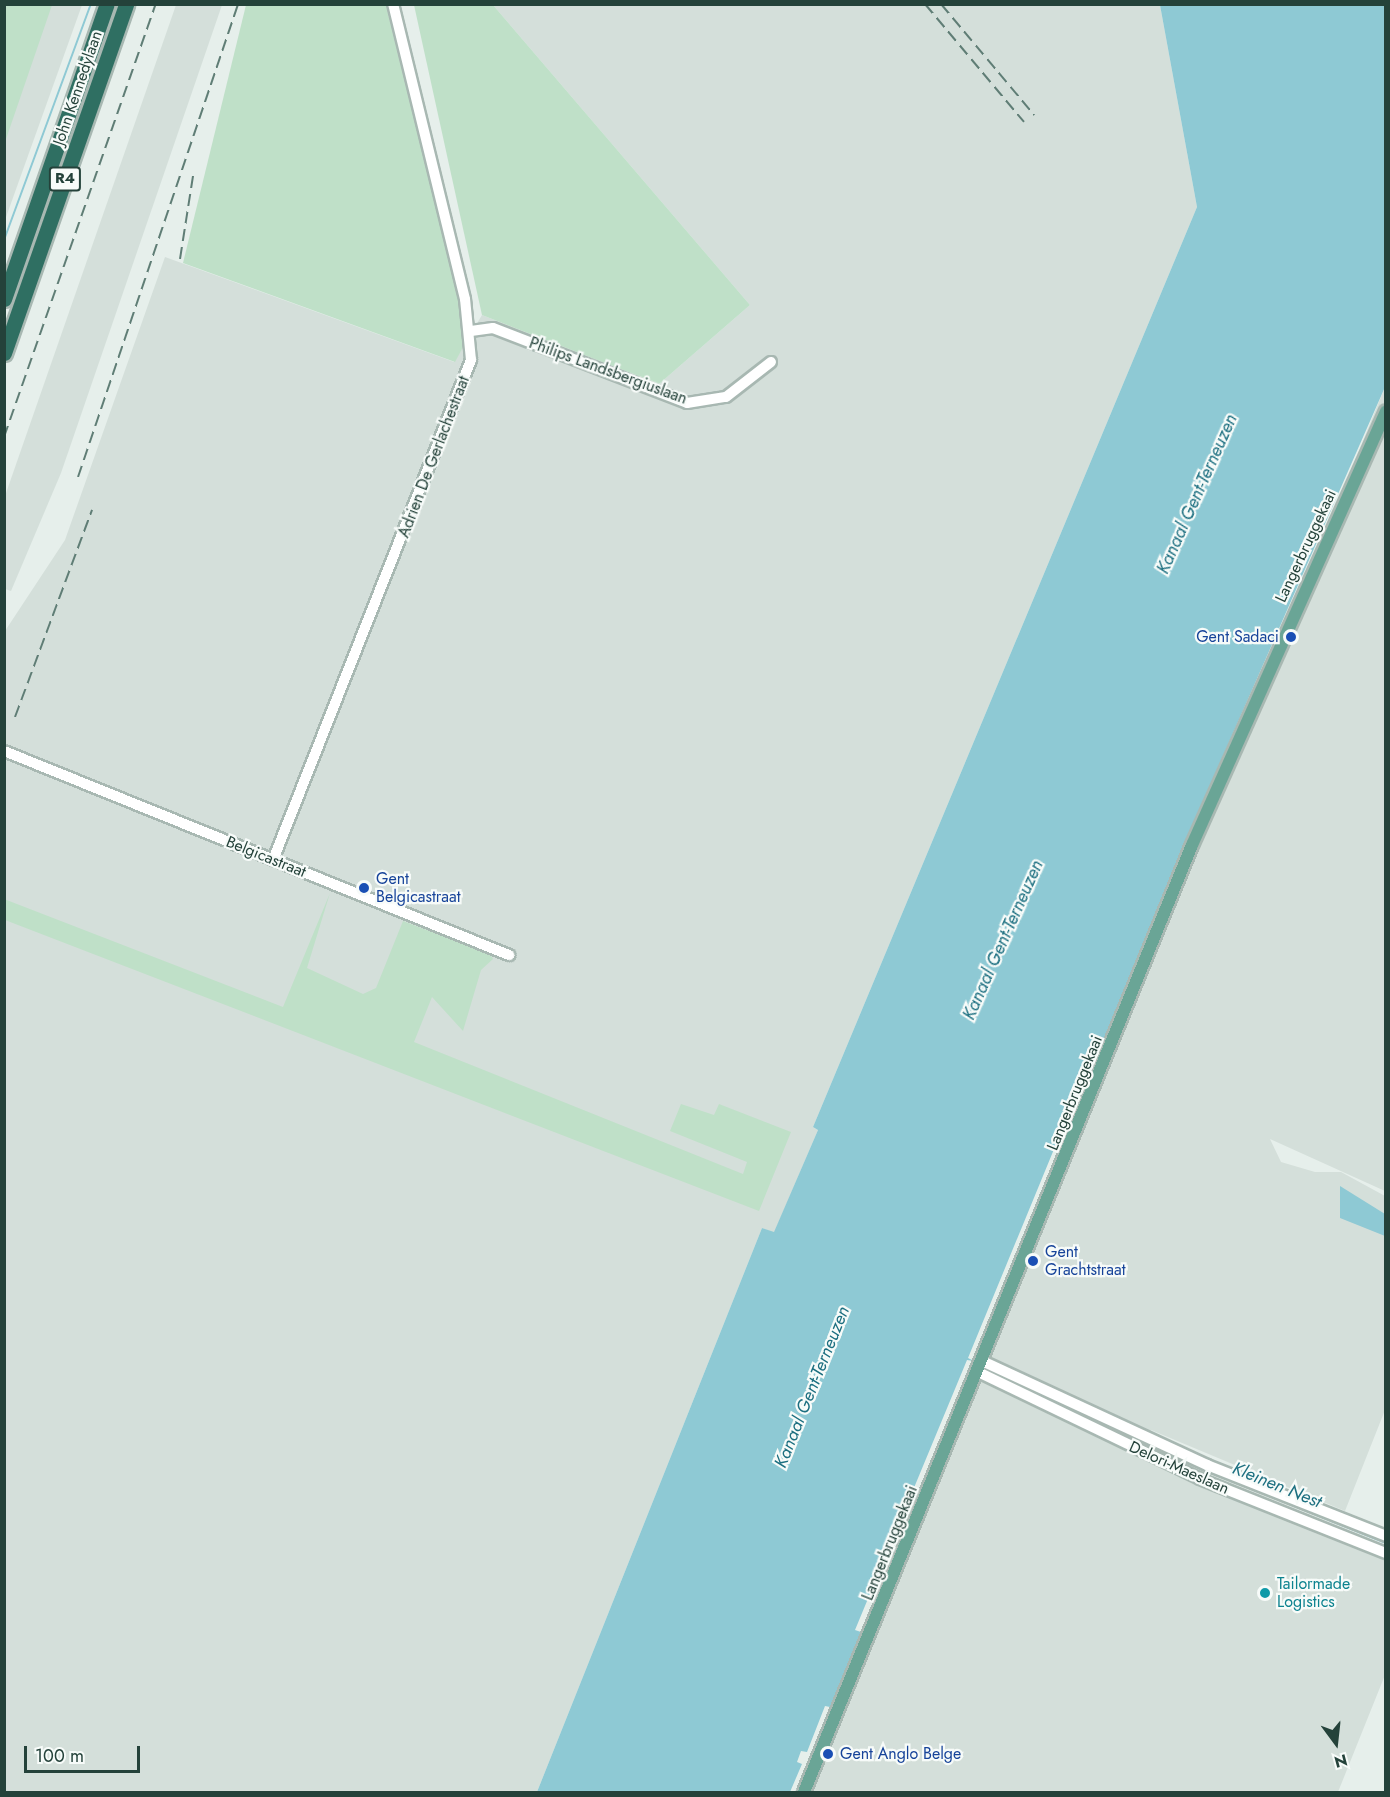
<!DOCTYPE html>
<style>
body{margin:0}
#map{position:relative;width:1390px;height:1797px;overflow:hidden;background:#e6efeb;font-family:Jost,sans-serif}
div>[style]{position:absolute}
[style*='--x']{left:calc(var(--x)*1px);top:calc(var(--y)*1px);width:calc(var(--w)*1px);rotate:calc(var(--a)*1deg)}
.built>*{inset:0;background:#d4dfda}
.green>*{inset:0;background:#bfe0c8}
.water>*{inset:0;background:#8ec9d4}
.stream>*{height:2px;margin:-1px;padding:0 1px;transform-origin:1px;border-radius:1px;background:#8ec9d4}
.roads{filter:drop-shadow(2px 0 #a8b8b2) drop-shadow(-2px 0 #a8b8b2) drop-shadow(0 2px #a8b8b2) drop-shadow(0 -2px #a8b8b2)}
.minor>*{height:10px;margin:-5px;padding:0 5px;transform-origin:5px;border-radius:5px;background:#fff}
.major>*{height:12px;margin:-6px;padding:0 6px;transform-origin:6px;border-radius:6px;background:#6aa596}
.highway>*{height:15px;margin:-7.5px;padding:0 7.5px;transform-origin:7.5px;border-radius:7.5px;background:#2f6f62}
.rail>*{height:2px;margin-top:-1px;transform-origin:0;background:repeating-linear-gradient(90deg,#5f7d75 0 12px,transparent 0 18px)}
.dots>*{width:16px;height:16px;translate:-50% -50%;box-sizing:border-box;border:3px solid #f7fbf9;border-radius:50%}
span{translate:-50% -50%;white-space:nowrap;text-align:center;line-height:1.15;-webkit-text-stroke:4.5px #f7fbf9;paint-order:stroke}
.shield-label span{padding:2px 4px;background:#f7fbf9;border:2px solid;border-radius:4px;-webkit-text-stroke-width:0}
.shield-label{font-size:15px;color:#24423a;font-weight:700}
.street-label{font-size:16px;color:#24423a}
.transit-label{font-size:16px;color:#164399}
.right{translate:-100% -50%;text-align:right}
.left{translate:0 -50%;text-align:left}
.culture-label{font-size:16px;color:#0d838f}
.water-label{font-size:18px;color:#1c6f80;font-style:italic}
.frame{position:absolute;inset:0;border:6px solid #24423a;pointer-events:none}
.north{position:absolute;left:1306px;top:1713px;width:60px;height:60px;-webkit-text-stroke:4px #f7fbf9;paint-order:stroke;rotate:165deg;font-size:16px;font-weight:700;line-height:24px;text-align:center;color:#24423a}
.north::after{content:'';display:block;margin:auto;width:21px;height:27px;background:#24423a;clip-path:polygon(50% 0,100% 100%,50% 72%,0 100%)}
.scale{position:absolute;left:24px;top:1746px;width:116px;height:27px;box-sizing:border-box;border:3px solid #24423a;border-top:0;padding-left:8px;font-size:18px;line-height:21px;white-space:nowrap;color:#24423a;-webkit-text-stroke:4px #f7fbf9;paint-order:stroke}
</style>
<div id="map">
<div class="built">
<div style="clip-path:polygon(5px 5px,82px 5px,5px 220px)"></div>
<div style="clip-path:polygon(176px 5px,222px 5px,61px 473px,11px 591px,5px 589px,5px 496px)"></div>
<div style="clip-path:polygon(493px 5px,1160px 5px,1197px 207px,813px 1127px,818px 1130px,774px 1233px,762px 1228px,537px 1792px,5px 1792px,5px 631px,65px 540px,165px 257px,454px 362px,482px 315px,659px 384px,750px 305px)"></div>
<div style="clip-path:polygon(1385px 387px,1385px 1191px,1270px 1139px,1281px 1162px,1315px 1172px,1341px 1172px,1385px 1196px,1385px 1410px,1345px 1511px,1151px 1430px,1140px 1453px,1385px 1556px,1385px 1675px,1338px 1792px,811px 1792px)"></div>
</div>
<div class="green">
<div style="clip-path:polygon(5px 4px,52px 5px,5px 142px,4px 5px)"></div>
<div style="clip-path:polygon(246px 5px,386px 5px,468px 338px,455px 362px,183px 263px)"></div>
<div style="clip-path:polygon(414px 5px,493px 5px,750px 305px,659px 384px,482px 315px)"></div>
<div style="clip-path:polygon(330px 893px,307px 968px,363px 994px,376px 988px,403px 921px,490px 954px,493px 959px,481px 970px,463px 1031px,432px 997px,414px 1042px,743px 1174px,747px 1162px,670px 1131px,681px 1104px,714px 1115px,719px 1104px,791px 1132px,759px 1211px,5px 920px,4px 899px,283px 1007px)"></div>
</div>
<div class="water">
<div style="clip-path:polygon(1160px 5px,1385px 5px,1385px 387px,1216px 772px,1104px 1046px,1073px 1103px,968px 1358px,974px 1361px,967px 1360px,855px 1630px,861px 1632px,830px 1707px,825px 1706px,807px 1752px,801px 1751px,797px 1762px,802px 1764px,790px 1792px,537px 1792px,762px 1228px,774px 1232px,818px 1130px,813px 1127px,1197px 207px)"></div>
<div style="clip-path:polygon(1340px 1186px,1385px 1214px,1385px 1236px,1340px 1218px)"></div>
</div>
<div class="stream">
<div style="--x:4;--y:240;--w:252;--a:-69.8"></div>
<div style="--x:1019;--y:1384;--w:127;--a:25.8"></div>
<div style="--x:1158;--y:1451;--w:246;--a:22"></div>
</div>
<div class="roads">
<div class="minor">
<div style="--x:471;--y:331;--w:22;--a:-8"></div>
<div style="--x:493;--y:328;--w:208;--a:21.1"></div>
<div style="--x:687;--y:403;--w:39;--a:-9"></div>
<div style="--x:726;--y:397;--w:57;--a:-37.9"></div>
<div style="--x:4;--y:751;--w:545;--a:22"></div>
<div style="--x:273;--y:860;--w:538;--a:-68.4"></div>
<div style="--x:471;--y:360;--w:61;--a:-95.6"></div>
<div style="--x:465;--y:299;--w:304;--a:-103.7"></div>
<div style="--x:982;--y:1361;--w:248;--a:24.8"></div>
<div style="--x:1207;--y:1465;--w:193;--a:21.6"></div>
<div style="--x:978;--y:1372;--w:246;--a:25.7"></div>
<div style="--x:1200;--y:1479;--w:200;--a:21.7"></div>
</div>
<div class="major">
<div style="--x:804;--y:1792;--w:1023;--a:-67.72"></div>
<div style="--x:1192;--y:845;--w:475;--a:-65.9"></div>
</div>
<div class="highway">
<div style="--x:4;--y:299;--w:312;--a:-70.8"></div>
<div style="--x:4;--y:353;--w:370;--a:-70.7"></div>
</div>
</div>
<div class="rail">
<div style="--x:925;--y:4;--w:154;--a:50"></div>
<div style="--x:941;--y:4;--w:145;--a:50"></div>
<div style="--x:180;--y:259;--w:90;--a:-81.1"></div>
<div style="--x:4;--y:437;--w:459;--a:-70.7"></div>
<div style="--x:78;--y:477;--w:499;--a:-71.3"></div>
<div style="--x:15;--y:717;--w:221;--a:-69.6"></div>
</div>
<div class="dots">
<div style="left:1291px;top:637px;background:#1a4fb4"></div>
<div style="left:364px;top:888px;background:#1a4fb4"></div>
<div style="left:1033px;top:1261px;background:#1a4fb4"></div>
<div style="left:1265px;top:1593px;background:#0f9aa8"></div>
<div style="left:828px;top:1754px;background:#1a4fb4"></div>
</div>
<div class="shield-label">
<span style="left:65px;top:179px">R4</span>
</div>
<div class="street-label">
<span style="left:78px;top:88px;rotate:-71deg">John Kennedylaan</span>
<span style="left:608px;top:371px;rotate:20deg">Philips Landsbergiuslaan</span>
<span style="left:434px;top:457px;rotate:-69deg">Adrien De Gerlachestraat</span>
<span style="left:1306px;top:546px;rotate:-65deg">Langerbruggekaai</span>
<span style="left:266px;top:857px;rotate:22deg">Belgicastraat</span>
<span style="left:1075px;top:1093px;rotate:-68deg">Langerbruggekaai</span>
<span style="left:1179px;top:1468px;rotate:24deg">Delori-Maeslaan</span>
<span style="left:890px;top:1543px;rotate:-68deg">Langerbruggekaai</span>
</div>
<div class="transit-label">
<span class="right" style="left:1279px;top:637px">Gent Sadaci</span>
<span class="left" style="left:376px;top:888px">Gent<br>Belgicastraat</span>
<span class="left" style="left:1045px;top:1261px">Gent<br>Grachtstraat</span>
<span class="left" style="left:840px;top:1754px">Gent Anglo Belge</span>
</div>
<div class="culture-label">
<span class="left" style="left:1277px;top:1593px">Tailormade<br>Logistics</span>
</div>
<div class="water-label">
<span style="left:1197px;top:494px;rotate:-66deg">Kanaal Gent-Terneuzen</span>
<span style="left:1003px;top:940px;rotate:-66deg">Kanaal Gent-Terneuzen</span>
<span style="left:812px;top:1387px;rotate:-68deg">Kanaal Gent-Terneuzen</span>
<span style="left:1277px;top:1485px;rotate:22deg">Kleinen Nest</span>
</div>
<div class="frame"></div>
<div class="north">N</div>
<div class="scale">100 m</div>
</div>
